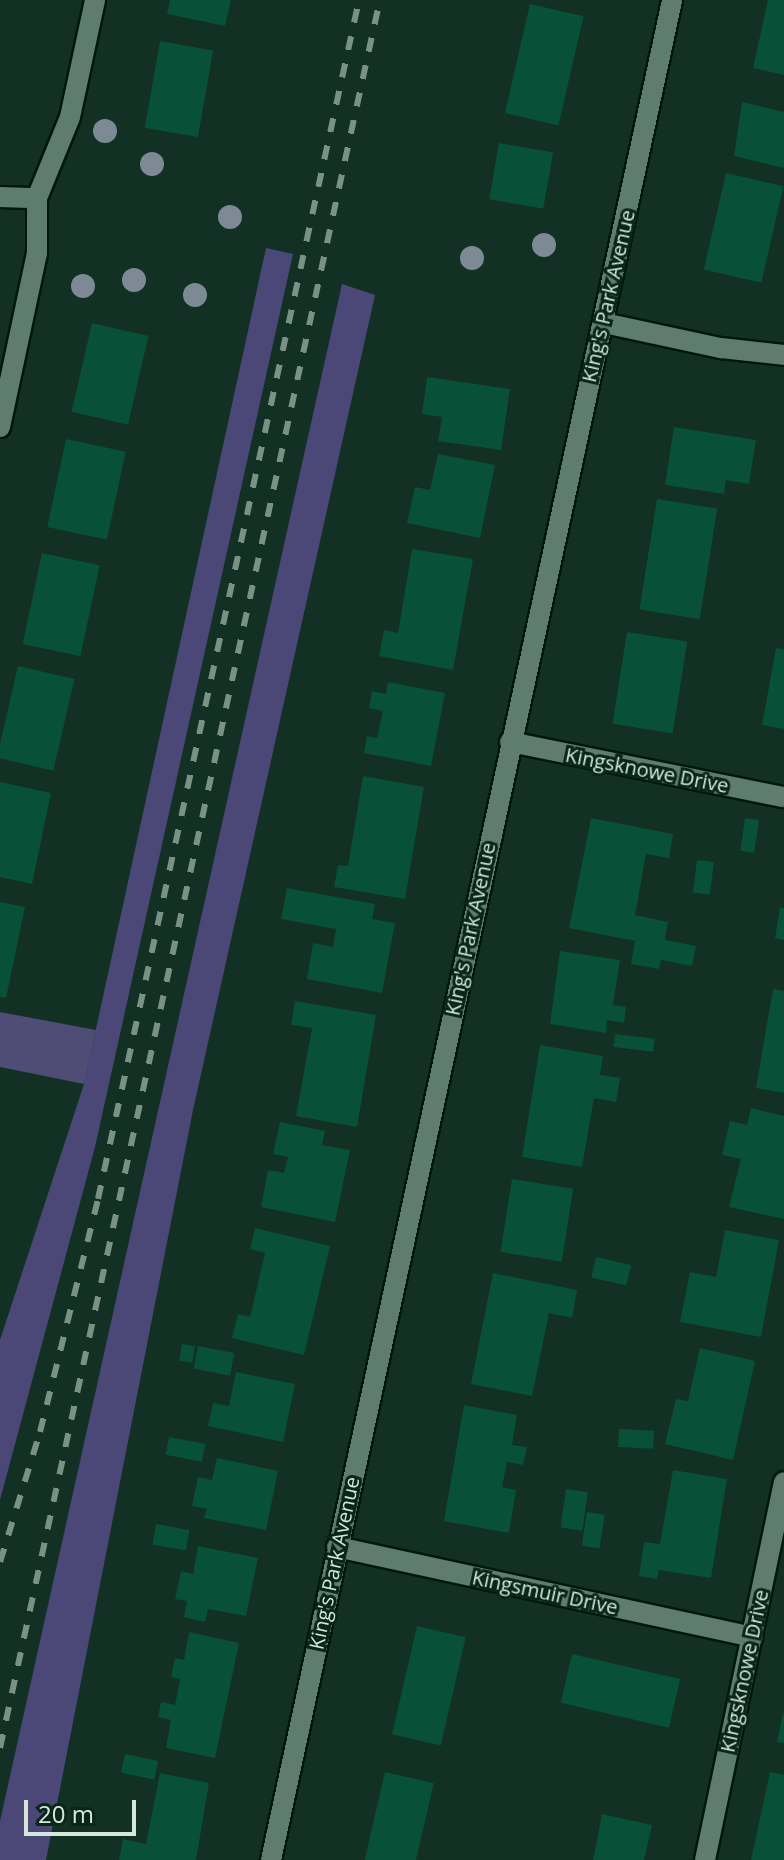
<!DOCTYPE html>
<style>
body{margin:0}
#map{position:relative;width:784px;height:1860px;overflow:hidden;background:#123023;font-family:"Open Sans",sans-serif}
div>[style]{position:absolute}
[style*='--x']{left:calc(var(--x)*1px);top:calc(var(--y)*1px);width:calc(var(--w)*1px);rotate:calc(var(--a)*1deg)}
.green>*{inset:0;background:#4f4c76}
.forest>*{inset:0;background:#4b4776}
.building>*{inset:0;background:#085038;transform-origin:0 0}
.roads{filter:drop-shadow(2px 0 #00170d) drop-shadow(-2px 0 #00170d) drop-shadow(0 2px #00170d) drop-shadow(0 -2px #00170d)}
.minor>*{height:20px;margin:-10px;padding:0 10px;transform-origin:10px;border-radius:10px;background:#5e7d6e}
.tertiary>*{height:20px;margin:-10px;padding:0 10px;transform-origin:10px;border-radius:10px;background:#5e7d6e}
.secondary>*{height:20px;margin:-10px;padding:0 10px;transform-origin:10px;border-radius:10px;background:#5e7d6e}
.rail>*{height:6px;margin-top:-3px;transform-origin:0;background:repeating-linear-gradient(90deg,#7a9186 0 14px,transparent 0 28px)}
.trees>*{width:24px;height:24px;margin:-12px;border-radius:50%;background:#7d8a96}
span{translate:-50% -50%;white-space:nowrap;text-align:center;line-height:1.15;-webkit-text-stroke:6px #08261a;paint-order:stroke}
.street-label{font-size:20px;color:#d5e6dd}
.scale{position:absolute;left:24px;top:1800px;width:112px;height:36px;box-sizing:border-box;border:4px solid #d5e6dd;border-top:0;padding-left:10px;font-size:24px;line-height:28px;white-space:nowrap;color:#d5e6dd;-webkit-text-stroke:6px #08261a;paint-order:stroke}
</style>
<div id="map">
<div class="green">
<div style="clip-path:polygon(0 1012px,96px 1030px,84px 1084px,0 1067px)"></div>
</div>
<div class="forest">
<div style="clip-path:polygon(266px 248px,293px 254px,95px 1147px,0 1500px,0 1340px,84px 1084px)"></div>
<div style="clip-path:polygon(342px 284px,375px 295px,193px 1110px,46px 1860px,0 1860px,0 1821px)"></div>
</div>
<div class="building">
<div style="clip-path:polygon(170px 0,231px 0,225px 26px,167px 14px)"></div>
<div style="clip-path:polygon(768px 0,784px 0,784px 75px,753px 68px)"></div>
<div style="left:530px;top:4px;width:55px;height:112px;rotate:13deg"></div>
<div style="left:160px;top:41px;width:54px;height:88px;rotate:10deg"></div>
<div style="clip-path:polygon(742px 102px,784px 112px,784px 168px,734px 156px)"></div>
<div style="left:499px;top:143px;width:55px;height:57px;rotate:10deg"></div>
<div style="left:726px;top:173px;width:59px;height:99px;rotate:13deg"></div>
<div style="left:92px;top:323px;width:58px;height:91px;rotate:13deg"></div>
<div style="clip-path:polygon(427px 377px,510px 389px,501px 450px,438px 441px,442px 417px,422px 414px)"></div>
<div style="clip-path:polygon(674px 427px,756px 440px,749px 484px,726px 480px,724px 494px,665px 485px)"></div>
<div style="left:66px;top:439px;width:61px;height:90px;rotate:12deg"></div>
<div style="clip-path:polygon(438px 454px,495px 465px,480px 538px,407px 523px,415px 487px,430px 490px)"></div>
<div style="left:657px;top:499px;width:61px;height:112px;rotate:9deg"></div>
<div style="clip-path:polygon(412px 549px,473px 559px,453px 670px,379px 656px,384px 630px,398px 633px)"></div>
<div style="left:42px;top:553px;width:59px;height:93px;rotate:12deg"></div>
<div style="left:627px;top:632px;width:61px;height:93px;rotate:9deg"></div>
<div style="clip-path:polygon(776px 648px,784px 649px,784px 729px,762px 725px)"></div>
<div style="left:18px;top:666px;width:58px;height:94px;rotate:13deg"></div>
<div style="clip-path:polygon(388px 682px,445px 693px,431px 766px,364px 753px,367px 736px,377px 738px,383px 711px,369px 708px,372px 691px,386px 694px)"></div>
<div style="clip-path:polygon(363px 776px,424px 787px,405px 899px,334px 887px,338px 865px,348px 866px)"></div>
<div style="clip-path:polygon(0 782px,51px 793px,32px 884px,0 877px)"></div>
<div style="clip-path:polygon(591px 818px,673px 834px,669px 858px,646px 854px,635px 915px,668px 922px,665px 940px,696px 946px,692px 966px,661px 960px,659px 969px,631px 964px,635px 941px,569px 928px)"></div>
<div style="left:745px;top:818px;width:14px;height:33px;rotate:8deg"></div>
<div style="left:697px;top:860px;width:17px;height:33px;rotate:7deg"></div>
<div style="clip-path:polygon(287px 888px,375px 904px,372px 919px,395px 923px,382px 993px,307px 979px,313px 943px,333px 947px,336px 929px,281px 919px)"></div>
<div style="clip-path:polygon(0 902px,25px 907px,6px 998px,0 997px)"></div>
<div style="clip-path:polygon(780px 907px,784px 908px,784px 940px,775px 938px)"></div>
<div style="clip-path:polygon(560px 951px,620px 960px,613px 1005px,626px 1007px,624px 1023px,607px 1020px,606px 1033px,550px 1024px)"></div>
<div style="clip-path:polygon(773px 989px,784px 991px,784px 1093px,756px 1088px)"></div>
<div style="clip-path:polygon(295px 1001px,376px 1015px,357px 1127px,296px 1116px,312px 1028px,291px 1025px)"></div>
<div style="left:615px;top:1034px;width:40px;height:13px;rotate:7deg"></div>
<div style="clip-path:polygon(540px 1045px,603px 1056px,600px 1075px,620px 1078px,616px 1102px,594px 1098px,582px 1167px,522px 1157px)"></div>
<div style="clip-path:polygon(751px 1108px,784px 1116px,784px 1219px,729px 1207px,741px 1159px,722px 1155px,730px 1121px,747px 1125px)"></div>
<div style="clip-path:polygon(280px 1122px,325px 1131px,322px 1145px,350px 1150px,335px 1222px,261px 1207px,268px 1170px,284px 1173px,288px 1157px,273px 1154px)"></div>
<div style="left:512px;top:1179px;width:62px;height:74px;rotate:9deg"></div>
<div style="clip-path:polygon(255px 1228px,330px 1246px,304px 1355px,232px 1338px,238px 1314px,250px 1317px,265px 1253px,250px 1249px)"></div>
<div style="clip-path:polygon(725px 1230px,779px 1240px,761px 1337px,680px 1322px,690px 1272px,716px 1277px)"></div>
<div style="left:596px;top:1257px;width:36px;height:21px;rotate:13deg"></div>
<div style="clip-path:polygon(493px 1273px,577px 1290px,572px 1318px,549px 1313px,532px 1396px,471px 1384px)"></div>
<div style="left:182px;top:1344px;width:13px;height:17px;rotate:9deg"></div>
<div style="left:198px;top:1346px;width:37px;height:23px;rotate:11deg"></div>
<div style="clip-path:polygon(700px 1348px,755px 1361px,733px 1460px,665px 1444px,676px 1399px,688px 1401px)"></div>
<div style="clip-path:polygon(236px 1372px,295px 1384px,283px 1442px,208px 1426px,213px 1403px,229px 1406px)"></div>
<div style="clip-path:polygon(464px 1405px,517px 1415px,512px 1445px,527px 1447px,523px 1465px,507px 1462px,502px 1487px,516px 1490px,509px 1533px,444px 1521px)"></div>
<div style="left:619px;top:1429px;width:35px;height:18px;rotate:3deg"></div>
<div style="left:169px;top:1437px;width:37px;height:18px;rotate:11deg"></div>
<div style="clip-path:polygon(217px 1458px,278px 1471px,266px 1530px,204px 1518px,207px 1509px,192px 1506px,198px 1477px,212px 1480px)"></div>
<div style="clip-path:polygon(673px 1470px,727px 1479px,711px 1578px,659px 1570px,657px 1579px,639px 1576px,644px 1542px,660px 1544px)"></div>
<div style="left:566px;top:1489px;width:22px;height:39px;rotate:8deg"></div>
<div style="left:587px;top:1512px;width:18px;height:34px;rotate:9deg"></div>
<div style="left:156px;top:1524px;width:34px;height:21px;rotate:10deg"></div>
<div style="clip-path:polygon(198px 1546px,258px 1558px,246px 1616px,208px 1609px,205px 1622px,184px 1617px,187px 1601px,175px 1599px,181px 1571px,193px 1574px)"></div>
<div style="left:417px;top:1626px;width:50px;height:111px;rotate:13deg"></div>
<div style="clip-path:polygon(189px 1632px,239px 1643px,215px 1758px,166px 1748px,171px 1720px,158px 1717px,161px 1702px,175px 1705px,180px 1679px,171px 1677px,175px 1658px,184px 1660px)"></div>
<div style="left:572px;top:1654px;width:111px;height:50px;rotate:13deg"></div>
<div style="clip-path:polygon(783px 1713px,784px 1714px,784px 1743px,777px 1742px)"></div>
<div style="left:125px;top:1754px;width:34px;height:19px;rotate:12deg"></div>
<div style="left:385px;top:1772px;width:50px;height:90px;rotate:13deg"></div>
<div style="clip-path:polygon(770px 1772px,784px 1775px,784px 1860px,751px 1860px)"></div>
<div style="clip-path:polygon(160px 1773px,209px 1783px,196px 1860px,119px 1860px,123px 1839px,146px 1844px)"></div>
<div style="clip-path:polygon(602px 1814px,652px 1825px,644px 1860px,593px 1860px)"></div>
</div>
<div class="roads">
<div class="minor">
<div style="--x:0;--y:427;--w:178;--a:-78"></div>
<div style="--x:37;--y:253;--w:55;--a:-90"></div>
<div style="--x:510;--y:742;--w:279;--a:11.4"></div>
<div style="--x:337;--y:1547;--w:425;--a:12.2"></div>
<div style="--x:705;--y:1860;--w:386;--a:-78.2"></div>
</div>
<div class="tertiary">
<div style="--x:0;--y:197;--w:37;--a:2"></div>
<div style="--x:37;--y:198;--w:87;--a:-67.8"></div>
<div style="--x:70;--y:117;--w:120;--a:-77.9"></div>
<div style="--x:604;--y:323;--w:120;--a:12.1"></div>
<div style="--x:721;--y:348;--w:63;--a:6.3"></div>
</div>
<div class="secondary">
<div style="--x:271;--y:1860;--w:1903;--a:-77.83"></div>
</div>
</div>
<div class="rail">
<div style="--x:0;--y:1562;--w:136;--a:-72.9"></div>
<div style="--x:40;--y:1432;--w:240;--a:-76"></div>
<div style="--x:98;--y:1199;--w:1227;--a:-77.72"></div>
<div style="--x:0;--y:1748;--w:1789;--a:-77.74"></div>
</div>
<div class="trees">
<div style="left:105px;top:131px"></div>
<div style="left:152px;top:164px"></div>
<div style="left:230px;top:217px"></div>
<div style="left:544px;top:245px"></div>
<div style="left:472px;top:258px"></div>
<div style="left:134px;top:280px"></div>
<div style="left:83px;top:286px"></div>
<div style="left:195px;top:295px"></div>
</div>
<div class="street-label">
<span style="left:608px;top:296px;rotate:-77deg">King's Park Avenue</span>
<span style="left:647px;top:770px;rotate:11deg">Kingsknowe Drive</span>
<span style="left:470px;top:929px;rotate:-78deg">King's Park Avenue</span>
<span style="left:334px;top:1563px;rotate:-78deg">King's Park Avenue</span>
<span style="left:545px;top:1592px;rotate:12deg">Kingsmuir Drive</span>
<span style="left:744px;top:1671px;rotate:-78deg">Kingsknowe Drive</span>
</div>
<div class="scale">20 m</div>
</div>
